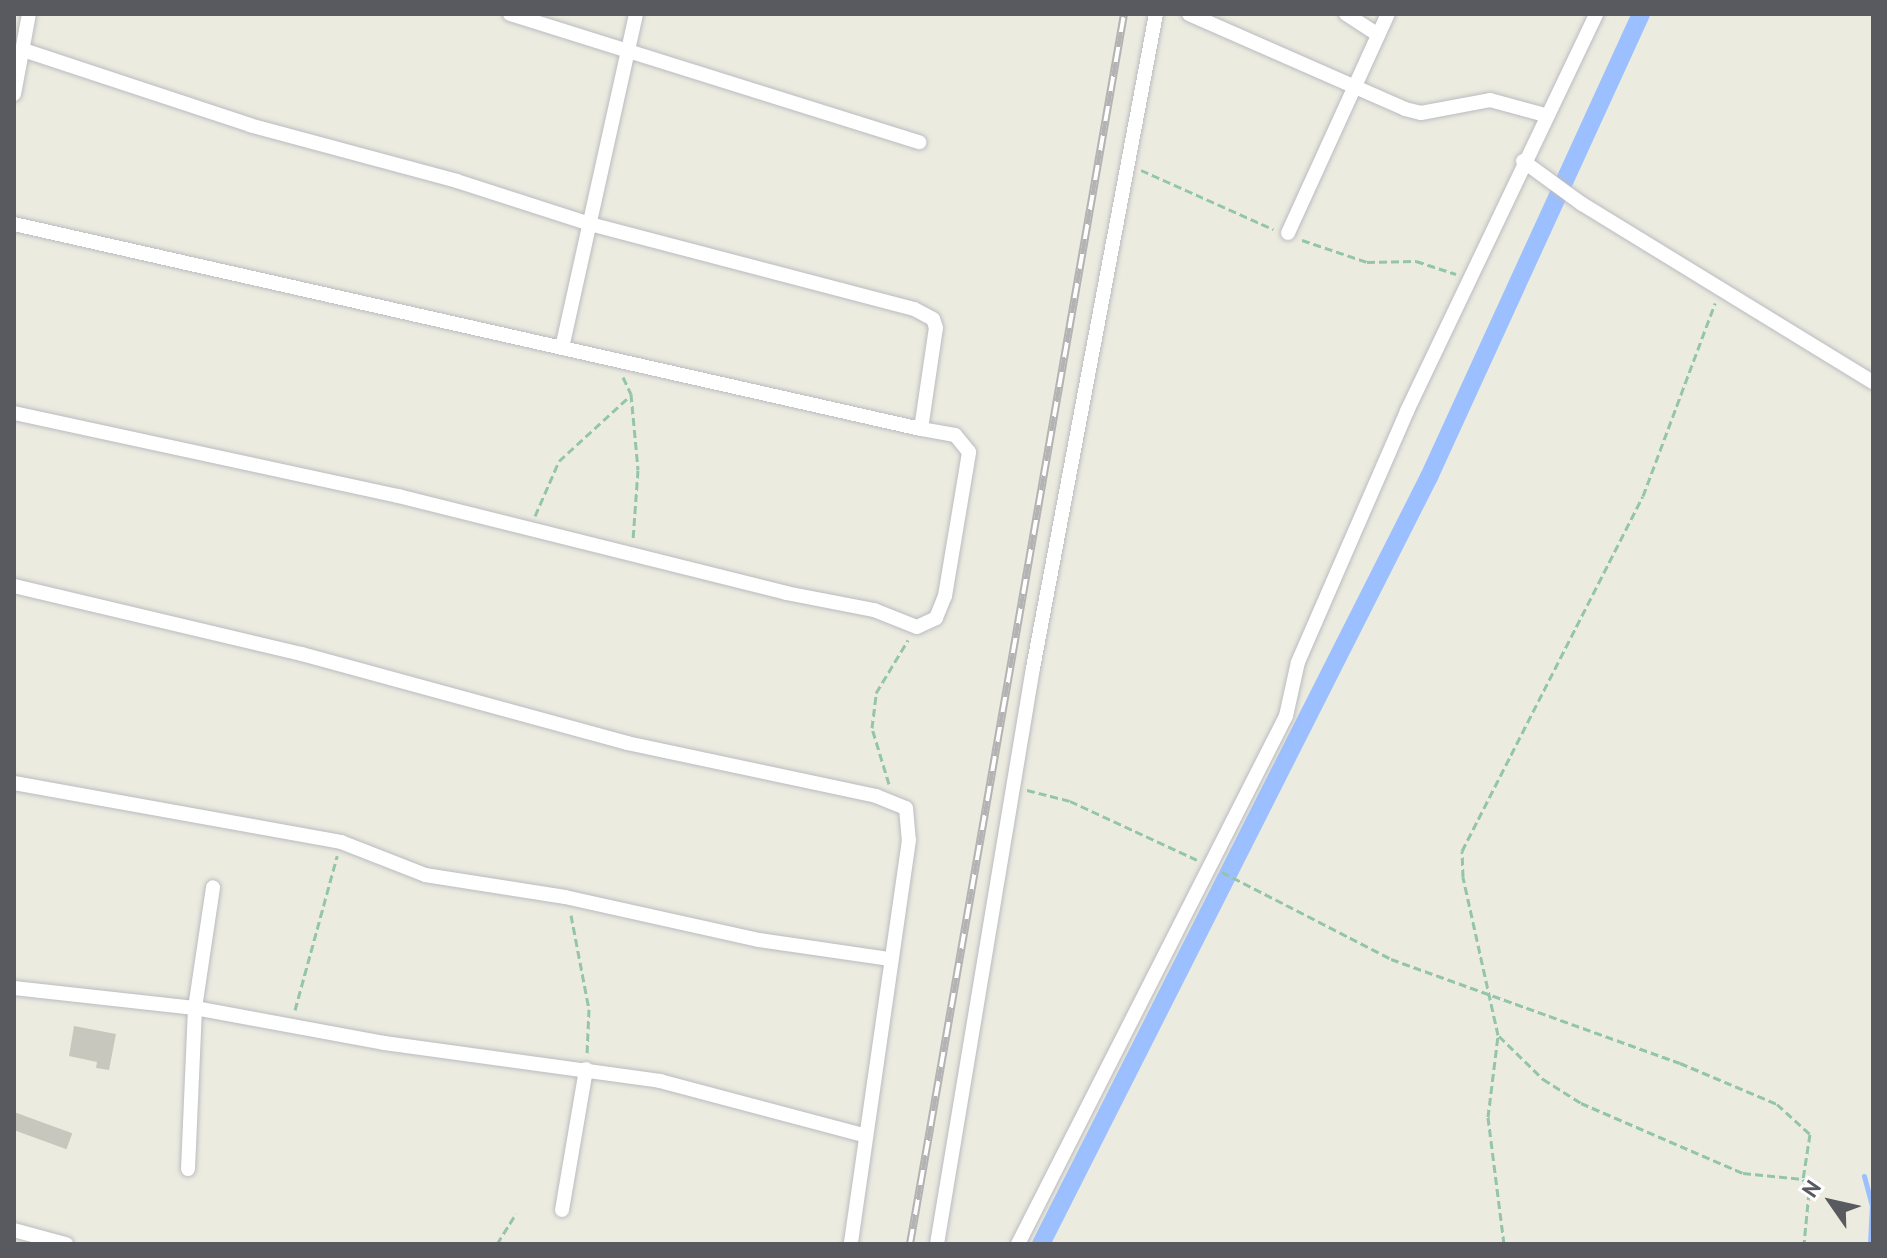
<!DOCTYPE html>
<html>
<head>
<meta charset="utf-8">
<style>
	body { margin:0 }
	#map { position:relative; width:1887px; height:1258px; overflow:hidden; background:#ebebdf; font-family:"PT Sans",sans-serif }
	div>[style] { position:absolute }
	[style*='--x'] { left:calc(var(--x)*1px); top:calc(var(--y)*1px); width:calc(var(--w)*1px); rotate:calc(var(--a)*1deg) }
	.stream>* { height:5px; margin:-2.5px; padding:0 2.5px; transform-origin:2.5px; border-radius:2.5px; background:#9bbfff }
	.canal>* { height:18px; margin:-9px; padding:0 9px; transform-origin:9px; border-radius:9px; background:#9bbfff }
	.building>* { inset:0; background:#c8c7be; transform-origin:0 0 }
	.path>* { height:3px; margin-top:-1.5px; transform-origin:0; background:repeating-linear-gradient(90deg,#94c5ac 0 8px,transparent 0 12px) }
	.roads { filter:drop-shadow(0 0 2px #babbc1) drop-shadow(0 0 2px #babbc1) }
	.street>* { height:14px; margin:-7px; padding:0 7px; transform-origin:7px; border-radius:7px; background:#fff }
	.rail>* { height:8px; margin-top:-4px; transform-origin:0; background:repeating-linear-gradient(90deg,#fff 0 15px,#b3b3b4 0 30px); box-sizing:border-box; border-block:2px solid #b3b3b4 }
	span { translate:-50% -50%; white-space:nowrap; text-align:center; line-height:1.15; -webkit-text-stroke:8px #fff; paint-order:stroke }
	.frame { position:absolute; inset:0; border:16px solid #585a60; pointer-events:none }
	.north { position:absolute; left:1791px; top:1162px; width:80px; height:80px; -webkit-text-stroke:6px #fff; paint-order:stroke; rotate:304deg; font-size:22px; font-weight:700; line-height:32px; text-align:center; color:#585a60 }
	.north::after { content:''; display:block; margin:auto; width:28px; height:36px; background:#585a60; clip-path:polygon(50% 0,100% 100%,50% 72%,0 100%) }
</style>
</head>
<body>
<div id="map">
	<div class="stream">
		<i style="--x:1864;--y:1176;--w:30;--a:75"></i>
		<i style="--x:1872;--y:1205;--w:39;--a:93"></i>
	</div>
	<div class="canal">
		<i style="--x:1041;--y:1244;--w:860;--a:-63.17"></i>
		<i style="--x:1429;--y:477;--w:509;--a:-65.4"></i>
	</div>
	<div class="building">
		<i style="clip-path:polygon(74px 1026px,116px 1034px,109px 1070px,96px 1068px,97px 1062px,69px 1056px)"></i>
		<i style="left:14px;top:1112px;width:62px;height:17px;rotate:20deg"></i>
	</div>
	<div class="path">
		<i style="--x:1141;--y:170;--w:145;--a:24.1"></i>
		<i style="--x:1302;--y:240;--w:69;--a:18.7"></i>
		<i style="--x:1367;--y:262;--w:49;--a:-1.2"></i>
		<i style="--x:1416;--y:261;--w:42;--a:18"></i>
		<i style="--x:623;--y:377;--w:19;--a:65"></i>
		<i style="--x:631;--y:394;--w:76;--a:84.7"></i>
		<i style="--x:638;--y:470;--w:69;--a:94.1"></i>
		<i style="--x:535;--y:516;--w:60;--a:-66.4"></i>
		<i style="--x:559;--y:461;--w:96;--a:-42.5"></i>
		<i style="--x:889;--y:784;--w:59;--a:-106.9"></i>
		<i style="--x:872;--y:728;--w:35;--a:-83"></i>
		<i style="--x:876;--y:693;--w:62;--a:-58.9"></i>
		<i style="--x:1027;--y:790;--w:44;--a:14.3"></i>
		<i style="--x:1070;--y:801;--w:140;--a:24.9"></i>
		<i style="--x:1222;--y:872;--w:190;--a:27.2"></i>
		<i style="--x:1391;--y:959;--w:307;--a:19.8"></i>
		<i style="--x:1680;--y:1063;--w:105;--a:22.9"></i>
		<i style="--x:1777;--y:1104;--w:45;--a:42.3"></i>
		<i style="--x:1810;--y:1134;--w:46;--a:98.8"></i>
		<i style="--x:1803;--y:1179;--w:14;--a:65"></i>
		<i style="--x:1809;--y:1192;--w:52;--a:95.5"></i>
		<i style="--x:571;--y:915;--w:96;--a:79.2"></i>
		<i style="--x:589;--y:1009;--w:45;--a:92.5"></i>
		<i style="--x:295;--y:1010;--w:160;--a:-74.7"></i>
		<i style="--x:1499;--y:1036;--w:62;--a:44.3"></i>
		<i style="--x:1543;--y:1079;--w:45;--a:32.3"></i>
		<i style="--x:1581;--y:1103;--w:176;--a:23.4"></i>
		<i style="--x:1743;--y:1173;--w:60;--a:5.7"></i>
		<i style="--x:497;--y:1244;--w:36;--a:-58"></i>
		<i style="--x:1504;--y:1244;--w:128;--a:-97.2"></i>
		<i style="--x:1488;--y:1117;--w:83;--a:-83"></i>
		<i style="--x:1498;--y:1035;--w:162;--a:-102.5"></i>
		<i style="--x:1463;--y:877;--w:26;--a:-92"></i>
		<i style="--x:1462;--y:851;--w:398;--a:-63"></i>
		<i style="--x:1643;--y:496;--w:206;--a:-69.5"></i>
	</div>
	<div class="roads">
		<div class="street">
			<i style="--x:510;--y:14;--w:429;--a:17.4"></i>
			<i style="--x:1189;--y:14;--w:236;--a:23.7"></i>
			<i style="--x:1405;--y:109;--w:16;--a:14"></i>
			<i style="--x:1421;--y:113;--w:70;--a:-10.7"></i>
			<i style="--x:1490;--y:100;--w:57;--a:15.3"></i>
			<i style="--x:1346;--y:14;--w:38;--a:33"></i>
			<i style="--x:14;--y:94;--w:81;--a:-79.4"></i>
			<i style="--x:1523;--y:161;--w:73;--a:36.1"></i>
			<i style="--x:1582;--y:204;--w:341;--a:31.5"></i>
			<i style="--x:14;--y:224;--w:930;--a:12.74"></i>
			<i style="--x:1288;--y:233;--w:241;--a:-65.5"></i>
			<i style="--x:562;--y:348;--w:342;--a:-77.5"></i>
			<i style="--x:14;--y:413;--w:393;--a:12.2"></i>
			<i style="--x:398;--y:496;--w:400;--a:14"></i>
			<i style="--x:786;--y:593;--w:90;--a:10.9"></i>
			<i style="--x:874;--y:610;--w:46;--a:21.6"></i>
			<i style="--x:917;--y:627;--w:21;--a:-25"></i>
			<i style="--x:936;--y:618;--w:24;--a:-68"></i>
			<i style="--x:945;--y:596;--w:146;--a:-80.5"></i>
			<i style="--x:969;--y:452;--w:22;--a:-129"></i>
			<i style="--x:955;--y:435;--w:35;--a:-170"></i>
			<i style="--x:921;--y:429;--w:102;--a:-81.6"></i>
			<i style="--x:936;--y:328;--w:9;--a:-108"></i>
			<i style="--x:933;--y:319;--w:21;--a:-152"></i>
			<i style="--x:914;--y:309;--w:335;--a:-165.3"></i>
			<i style="--x:590;--y:224;--w:140;--a:-162.1"></i>
			<i style="--x:457;--y:181;--w:214;--a:-164.9"></i>
			<i style="--x:250;--y:125;--w:239;--a:-161.7"></i>
			<i style="--x:14;--y:586;--w:296;--a:13.3"></i>
			<i style="--x:302;--y:654;--w:337;--a:15.3"></i>
			<i style="--x:627;--y:743;--w:255;--a:12"></i>
			<i style="--x:876;--y:796;--w:32;--a:22"></i>
			<i style="--x:906;--y:808;--w:32;--a:85"></i>
			<i style="--x:909;--y:840;--w:408;--a:98.2"></i>
			<i style="--x:14;--y:783;--w:332;--a:10.2"></i>
			<i style="--x:341;--y:842;--w:90;--a:21.4"></i>
			<i style="--x:425;--y:875;--w:142;--a:8.9"></i>
			<i style="--x:565;--y:897;--w:199;--a:12.5"></i>
			<i style="--x:759;--y:940;--w:131;--a:8.3"></i>
			<i style="--x:14;--y:988;--w:182;--a:6.3"></i>
			<i style="--x:195;--y:1008;--w:192;--a:10.5"></i>
			<i style="--x:384;--y:1043;--w:279;--a:7.8"></i>
			<i style="--x:660;--y:1081;--w:210;--a:14.9"></i>
			<i style="--x:188;--y:1169;--w:161;--a:-87.5"></i>
			<i style="--x:195;--y:1008;--w:122;--a:-81.5"></i>
			<i style="--x:562;--y:1210;--w:143;--a:-80.3"></i>
			<i style="--x:14;--y:1230;--w:54;--a:15.1"></i>
			<i style="--x:937;--y:1244;--w:584;--a:-80.54"></i>
			<i style="--x:1033;--y:668;--w:665;--a:-79.35"></i>
			<i style="--x:1018;--y:1244;--w:592;--a:-63.09"></i>
			<i style="--x:1286;--y:716;--w:55;--a:-77.5"></i>
			<i style="--x:1298;--y:662;--w:274;--a:-66.5"></i>
			<i style="--x:1407;--y:411;--w:440;--a:-64.5"></i>
		</div>
	</div>
	<div class="rail">
		<i style="--x:910;--y:1244;--w:1248;--a:-80.13"></i>
	</div>
	<div class="frame"></div>
	<div class="north">N</div>
</div>
</body>
</html>
